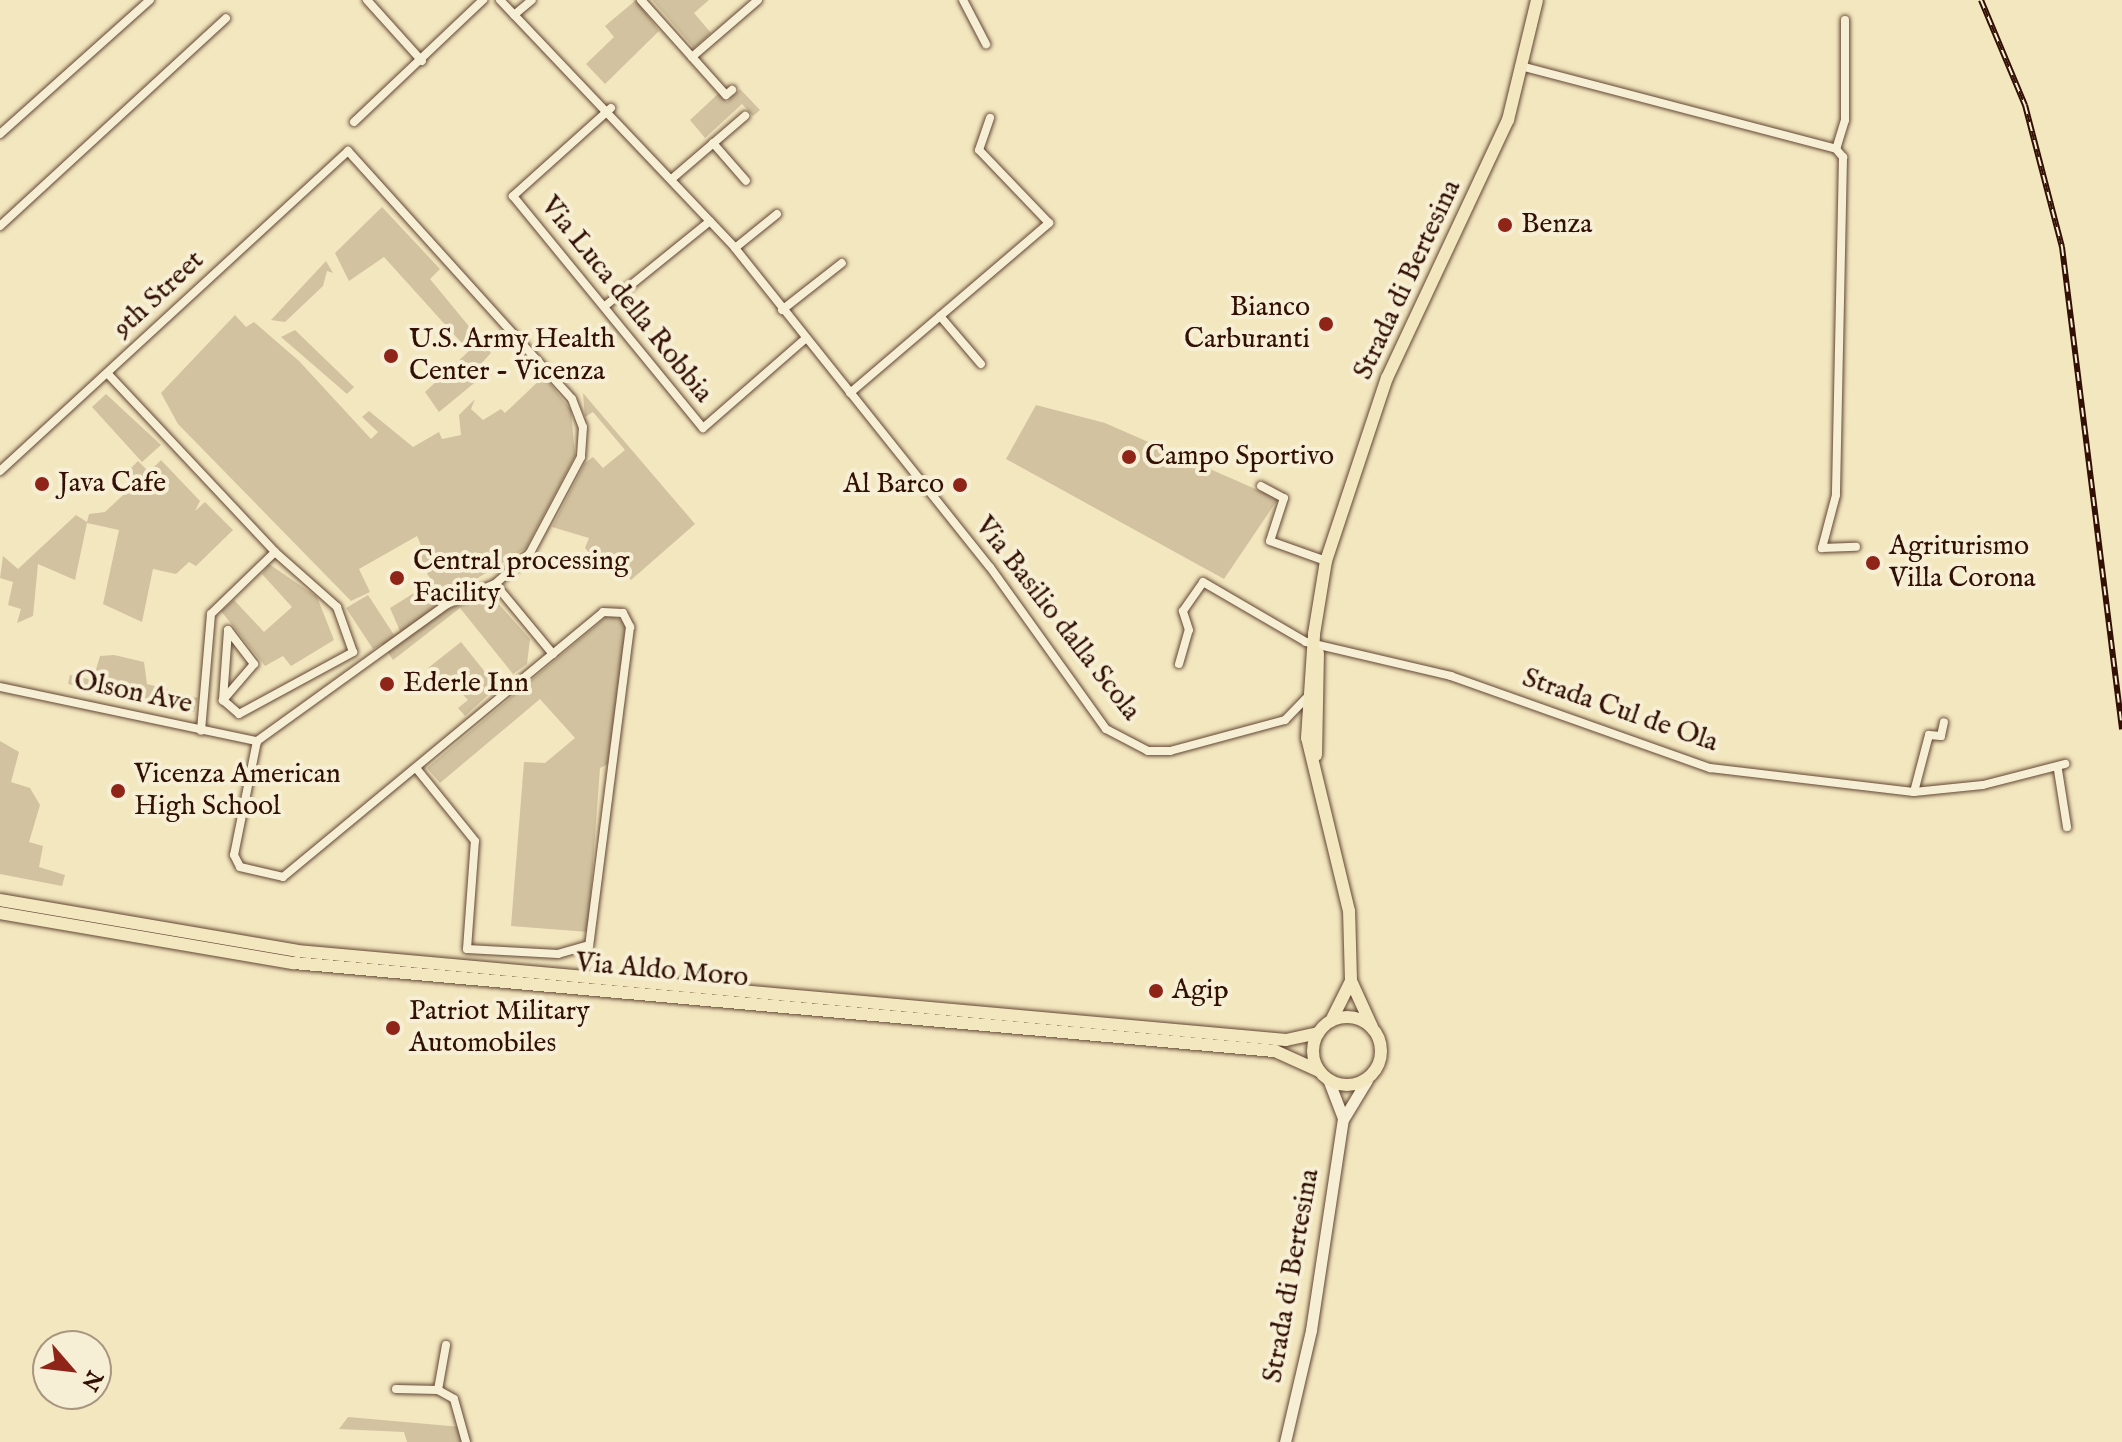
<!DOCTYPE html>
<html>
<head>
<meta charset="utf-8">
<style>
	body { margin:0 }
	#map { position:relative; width:2122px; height:1442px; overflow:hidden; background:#f3e7bf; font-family:"IM FELL English",serif }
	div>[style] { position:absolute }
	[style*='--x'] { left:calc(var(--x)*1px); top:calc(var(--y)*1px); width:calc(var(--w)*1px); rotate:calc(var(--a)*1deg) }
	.green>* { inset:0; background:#d2c29f }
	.roads { filter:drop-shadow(0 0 2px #624633) drop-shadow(0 0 2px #624633) }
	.street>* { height:8px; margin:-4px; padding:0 4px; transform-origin:4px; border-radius:4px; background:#f7efd5 }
	.secondary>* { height:11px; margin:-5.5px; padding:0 5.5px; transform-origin:5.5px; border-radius:5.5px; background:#f7efd5 }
	.primary>* { height:12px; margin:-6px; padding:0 6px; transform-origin:6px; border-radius:6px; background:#f3e7bf }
	.primary>.ring { margin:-6px; padding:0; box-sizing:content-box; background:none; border:12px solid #f3e7bf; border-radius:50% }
	.rail>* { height:6px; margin-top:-3px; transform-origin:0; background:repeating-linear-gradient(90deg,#f7efd5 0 9px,#321004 0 18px); box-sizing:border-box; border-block:2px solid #321004 }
	.dots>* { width:22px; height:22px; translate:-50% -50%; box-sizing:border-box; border:4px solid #f7efd5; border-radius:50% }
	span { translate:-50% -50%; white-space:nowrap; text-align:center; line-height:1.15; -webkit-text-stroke:8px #f7efd5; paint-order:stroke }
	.poi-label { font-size:28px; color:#321004 }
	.left { translate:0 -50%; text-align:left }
	.right { translate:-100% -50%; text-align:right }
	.street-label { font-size:28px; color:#321004 }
	.north { position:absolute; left:32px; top:1330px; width:80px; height:80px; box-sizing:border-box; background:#f7efd5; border:2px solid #a89681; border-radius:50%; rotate:118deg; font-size:22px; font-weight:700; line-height:32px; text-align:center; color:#321004 }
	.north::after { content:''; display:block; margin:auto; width:28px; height:36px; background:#8f2418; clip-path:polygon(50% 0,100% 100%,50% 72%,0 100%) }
</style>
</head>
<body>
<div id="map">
	<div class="green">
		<i style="clip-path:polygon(636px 0,659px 31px,605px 84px,586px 64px,614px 37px,605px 26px)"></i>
		<i style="clip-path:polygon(652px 0,709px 0,694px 13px,711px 33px,694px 48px)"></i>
		<i style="clip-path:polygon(740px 89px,760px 110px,753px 116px,742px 104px,705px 138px,690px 120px,719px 93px,727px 102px)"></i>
		<i style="clip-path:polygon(382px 207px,440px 269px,430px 279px,491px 353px,479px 366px,484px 375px,439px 412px,425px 392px,469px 351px,384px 257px,349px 281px,335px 253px)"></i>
		<i style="clip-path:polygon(326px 261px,333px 273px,327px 271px,323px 286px,285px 322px,271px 320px)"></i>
		<i style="clip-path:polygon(235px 315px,246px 327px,254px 322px,299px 361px,371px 439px,378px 432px,362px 417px,369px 411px,413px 447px,439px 432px,442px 439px,461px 435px,459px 415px,475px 399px,471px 409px,483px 420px,501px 409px,505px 413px,544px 376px,571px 410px,575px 456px,526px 548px,444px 599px,416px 557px,423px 550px,417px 536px,359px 569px,370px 592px,351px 601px,178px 424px,161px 393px)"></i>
		<i style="clip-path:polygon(295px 330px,354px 387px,347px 394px,281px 337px)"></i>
		<i style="clip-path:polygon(583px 393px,695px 524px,631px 580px,613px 556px,597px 562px,585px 548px,589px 538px,552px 527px,585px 463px,593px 457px,603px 468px,625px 450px,593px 412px,585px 417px)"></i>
		<i style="clip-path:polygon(106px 394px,161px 445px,142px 462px,92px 407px)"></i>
		<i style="clip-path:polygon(1036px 405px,1105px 423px,1278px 499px,1224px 579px,1006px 459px)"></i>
		<i style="clip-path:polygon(161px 460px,200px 501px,195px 511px,205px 502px,233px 530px,196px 566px,189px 562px,176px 574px,153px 569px,142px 622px,103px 604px,119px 530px,87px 523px,75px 580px,38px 564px,33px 616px,17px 623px,21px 609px,8px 605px,13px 582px,0 578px,3px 556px,18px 569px,76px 515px,87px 522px,89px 514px,105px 512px,138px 481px,128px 471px,138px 461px,149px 472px)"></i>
		<i style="clip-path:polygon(269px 564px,317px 597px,334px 640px,291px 666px,283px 656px,265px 666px,221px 611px,234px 600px,264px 632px,292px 607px,262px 574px)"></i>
		<i style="clip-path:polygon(427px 585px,446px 610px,473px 598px,495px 600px,530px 639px,527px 664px,513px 674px,460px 608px,393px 660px,382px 644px,373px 649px,346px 608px,368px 595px,394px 635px,400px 631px,390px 608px)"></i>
		<i style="clip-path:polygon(610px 614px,626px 624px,608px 764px,600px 768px,588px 932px,511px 926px,524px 762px,545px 763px,575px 738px,540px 699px,440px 783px,427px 768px)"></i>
		<i style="clip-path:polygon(461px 642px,497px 687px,465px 716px,458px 708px,468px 700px,453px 684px,445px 690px,428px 668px)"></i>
		<i style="clip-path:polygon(114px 655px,144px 662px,147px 684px,198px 698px,194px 712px,68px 684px,70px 675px,93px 680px,100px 656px)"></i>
		<i style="clip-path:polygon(0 741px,19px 752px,11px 782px,30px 788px,40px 805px,29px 842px,43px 846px,39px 867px,65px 875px,62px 886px,0 874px)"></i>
		<i style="clip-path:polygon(348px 1417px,461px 1427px,464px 1442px,407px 1442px,404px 1432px,339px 1429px)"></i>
	</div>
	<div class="roads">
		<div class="street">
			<i style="--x:367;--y:0;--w:82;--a:48"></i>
			<i style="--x:500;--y:0;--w:342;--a:46.5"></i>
			<i style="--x:735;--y:248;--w:408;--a:51.4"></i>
			<i style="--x:990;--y:567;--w:199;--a:54.4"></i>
			<i style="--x:1106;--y:729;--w:47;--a:27.6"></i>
			<i style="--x:1148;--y:751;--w:22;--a:0"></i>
			<i style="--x:1170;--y:751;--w:119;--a:-15.1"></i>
			<i style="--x:1285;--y:720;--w:30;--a:-46"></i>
			<i style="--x:641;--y:0;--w:76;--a:48.2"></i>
			<i style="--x:692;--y:57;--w:87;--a:-40.8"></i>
			<i style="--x:963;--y:0;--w:50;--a:62.4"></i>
			<i style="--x:514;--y:15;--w:23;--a:-40"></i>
			<i style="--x:1845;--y:20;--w:100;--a:90"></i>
			<i style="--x:1845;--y:120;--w:30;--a:107"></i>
			<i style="--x:1836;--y:149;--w:11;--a:49"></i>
			<i style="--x:1843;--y:157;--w:338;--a:91.2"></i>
			<i style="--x:1836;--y:495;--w:55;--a:104.8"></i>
			<i style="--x:1822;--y:548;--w:34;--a:-2"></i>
			<i style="--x:692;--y:57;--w:51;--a:48.2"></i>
			<i style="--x:726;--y:95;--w:8;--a:-40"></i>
			<i style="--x:1524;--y:67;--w:323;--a:14.7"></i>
			<i style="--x:611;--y:108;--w:132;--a:138.1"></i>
			<i style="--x:513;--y:196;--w:300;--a:50.7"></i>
			<i style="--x:703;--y:428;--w:135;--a:-41.1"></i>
			<i style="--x:354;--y:122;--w:178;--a:-43.4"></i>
			<i style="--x:0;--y:134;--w:201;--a:-41.8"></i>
			<i style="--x:713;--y:143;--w:50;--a:49"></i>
			<i style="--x:674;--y:177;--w:94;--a:-40.7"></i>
			<i style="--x:0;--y:226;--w:307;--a:-42.6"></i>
			<i style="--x:735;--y:248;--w:54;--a:-39"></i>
			<i style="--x:605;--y:306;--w:135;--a:-39"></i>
			<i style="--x:782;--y:310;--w:76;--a:-38.1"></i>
			<i style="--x:940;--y:316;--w:63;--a:49.5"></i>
			<i style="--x:108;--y:374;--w:244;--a:46.8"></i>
			<i style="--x:275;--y:552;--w:89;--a:135.9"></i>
			<i style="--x:211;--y:614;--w:117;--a:94.9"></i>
			<i style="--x:850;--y:393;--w:262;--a:-40.5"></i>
			<i style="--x:1049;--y:223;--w:101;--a:-133.8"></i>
			<i style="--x:979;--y:150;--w:34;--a:-71"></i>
			<i style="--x:0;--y:471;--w:473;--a:-42.6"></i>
			<i style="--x:348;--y:151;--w:334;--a:47.9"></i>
			<i style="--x:572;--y:399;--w:30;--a:69"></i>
			<i style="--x:583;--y:427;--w:30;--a:94"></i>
			<i style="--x:581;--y:457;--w:109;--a:118"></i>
			<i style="--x:530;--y:553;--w:47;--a:138.5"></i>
			<i style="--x:495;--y:584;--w:52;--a:157.4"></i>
			<i style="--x:447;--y:604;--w:234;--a:144.2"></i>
			<i style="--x:257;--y:741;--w:116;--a:101.4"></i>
			<i style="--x:234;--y:855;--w:13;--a:63"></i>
			<i style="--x:240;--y:867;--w:44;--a:13.1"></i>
			<i style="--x:283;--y:877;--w:415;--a:-39.6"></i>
			<i style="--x:603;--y:612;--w:20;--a:3"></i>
			<i style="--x:623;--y:613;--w:16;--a:63"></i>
			<i style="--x:630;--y:627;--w:321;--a:97.3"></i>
			<i style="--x:589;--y:945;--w:32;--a:164"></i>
			<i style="--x:558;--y:954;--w:91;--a:-176.9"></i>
			<i style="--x:467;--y:949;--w:108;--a:-85.8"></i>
			<i style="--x:475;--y:841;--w:92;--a:-128.9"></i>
			<i style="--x:1261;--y:486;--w:26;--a:28"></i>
			<i style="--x:1284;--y:498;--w:45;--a:108"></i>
			<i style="--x:1270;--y:541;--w:59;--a:19.7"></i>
			<i style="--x:495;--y:584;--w:91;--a:50.4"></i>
			<i style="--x:1179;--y:664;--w:35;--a:-74"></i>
			<i style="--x:1189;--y:630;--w:20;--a:-108"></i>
			<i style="--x:1183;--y:611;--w:35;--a:-55"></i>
			<i style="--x:1203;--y:582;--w:119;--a:30.2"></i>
			<i style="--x:1306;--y:642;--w:149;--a:13.2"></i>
			<i style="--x:1451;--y:676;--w:275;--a:19.6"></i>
			<i style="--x:1710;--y:768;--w:205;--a:6.7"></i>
			<i style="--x:1914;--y:792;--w:69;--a:-5.8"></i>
			<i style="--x:1983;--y:785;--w:85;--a:-14.4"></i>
			<i style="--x:0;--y:687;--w:263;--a:11.9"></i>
			<i style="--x:223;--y:700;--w:70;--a:-85.9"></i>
			<i style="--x:228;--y:630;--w:43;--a:52.6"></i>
			<i style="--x:254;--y:664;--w:48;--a:130.7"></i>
			<i style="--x:223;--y:700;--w:21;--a:41"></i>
			<i style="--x:239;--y:714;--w:130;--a:-28.5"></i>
			<i style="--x:353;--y:652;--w:48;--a:-109.6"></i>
			<i style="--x:337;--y:607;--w:83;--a:-138.4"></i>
			<i style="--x:2058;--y:770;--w:58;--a:81"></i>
			<i style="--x:1914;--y:792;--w:59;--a:-75.3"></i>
			<i style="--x:1929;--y:735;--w:12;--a:5"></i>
			<i style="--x:1941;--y:736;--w:14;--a:-78"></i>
			<i style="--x:446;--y:1345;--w:46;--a:100.1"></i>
			<i style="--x:438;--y:1390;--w:18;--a:29"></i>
			<i style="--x:454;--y:1399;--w:45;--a:74.4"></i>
			<i style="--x:396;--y:1389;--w:42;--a:1.4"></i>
		</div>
		<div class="secondary">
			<i style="--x:1344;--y:1118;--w:44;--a:-58.8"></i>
			<i style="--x:1285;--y:1442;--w:115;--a:-76.9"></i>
			<i style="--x:1311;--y:1330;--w:214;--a:-81.4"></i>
			<i style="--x:1343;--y:1118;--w:42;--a:-111"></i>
		</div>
		<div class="primary">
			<i style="--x:1316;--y:755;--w:102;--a:-88.9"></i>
			<i style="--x:0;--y:900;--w:301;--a:9.7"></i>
			<i style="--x:297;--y:951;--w:993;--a:5.14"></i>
			<i style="--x:1286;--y:1040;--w:33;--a:-12"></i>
			<i style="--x:0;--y:913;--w:298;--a:9.7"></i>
			<i style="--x:294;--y:963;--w:985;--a:5.13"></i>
			<i style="--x:1275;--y:1051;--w:48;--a:24.4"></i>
			<i class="ring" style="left:1313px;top:1017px;width:56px;height:56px"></i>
			<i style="--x:1331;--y:1021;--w:45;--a:-63.4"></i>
			<i style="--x:1372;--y:1027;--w:51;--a:-114.5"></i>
			<i style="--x:1351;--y:981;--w:70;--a:-91.6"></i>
			<i style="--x:1349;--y:911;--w:178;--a:-103.6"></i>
			<i style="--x:1307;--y:738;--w:104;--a:-86.1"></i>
			<i style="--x:1314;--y:634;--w:74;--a:-80.7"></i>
			<i style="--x:1326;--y:561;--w:193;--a:-71.6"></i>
			<i style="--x:1387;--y:378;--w:285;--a:-64.9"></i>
			<i style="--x:1508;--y:120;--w:123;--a:-76.4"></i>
		</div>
	</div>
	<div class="rail">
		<i style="--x:1981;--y:0;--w:114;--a:67.3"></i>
		<i style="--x:2025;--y:105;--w:147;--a:75.4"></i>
		<i style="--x:2062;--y:247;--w:486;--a:82.9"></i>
	</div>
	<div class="dots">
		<i style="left:1505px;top:225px;background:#8f2418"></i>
		<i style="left:1326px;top:324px;background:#8f2418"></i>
		<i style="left:391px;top:356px;background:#8f2418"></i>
		<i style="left:1129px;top:457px;background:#8f2418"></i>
		<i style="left:42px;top:484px;background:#8f2418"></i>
		<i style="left:960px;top:485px;background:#8f2418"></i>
		<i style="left:1873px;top:563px;background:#8f2418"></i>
		<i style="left:397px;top:578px;background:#8f2418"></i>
		<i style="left:387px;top:684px;background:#8f2418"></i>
		<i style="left:118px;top:791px;background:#8f2418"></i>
		<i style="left:1156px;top:991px;background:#8f2418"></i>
		<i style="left:393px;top:1028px;background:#8f2418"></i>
	</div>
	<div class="poi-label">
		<span class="left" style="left:1521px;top:225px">Benza</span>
		<span class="right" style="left:1310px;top:324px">Bianco<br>Carburanti</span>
		<span class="left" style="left:409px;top:356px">U.S. Army Health<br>Center - Vicenza</span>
		<span class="left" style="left:1145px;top:457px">Campo Sportivo</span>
		<span class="left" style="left:58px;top:484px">Java Cafe</span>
		<span class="right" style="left:944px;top:485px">Al Barco</span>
		<span class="left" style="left:1889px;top:563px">Agriturismo<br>Villa Corona</span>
		<span class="left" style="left:413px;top:578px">Central processing<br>Facility</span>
		<span class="left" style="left:403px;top:684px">Ederle Inn</span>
		<span class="left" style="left:134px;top:791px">Vicenza American<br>High School</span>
		<span class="left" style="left:1172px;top:991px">Agip</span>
		<span class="left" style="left:409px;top:1028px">Patriot Military<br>Automobiles</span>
	</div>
	<div class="street-label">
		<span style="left:1408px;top:280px;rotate:-65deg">Strada di Bertesina</span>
		<span style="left:159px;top:295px;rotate:-43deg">9th Street</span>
		<span style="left:626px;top:300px;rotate:51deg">Via Luca della Robbia</span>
		<span style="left:1057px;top:619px;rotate:52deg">Via Basilio dalla Scola</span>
		<span style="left:133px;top:693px;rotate:12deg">Olson Ave</span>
		<span style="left:1620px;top:711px;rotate:19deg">Strada Cul de Ola</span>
		<span style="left:662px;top:971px;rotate:5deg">Via Aldo Moro</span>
		<span style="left:1292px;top:1276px;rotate:-80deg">Strada di Bertesina</span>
	</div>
	<div class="north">N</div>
</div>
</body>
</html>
